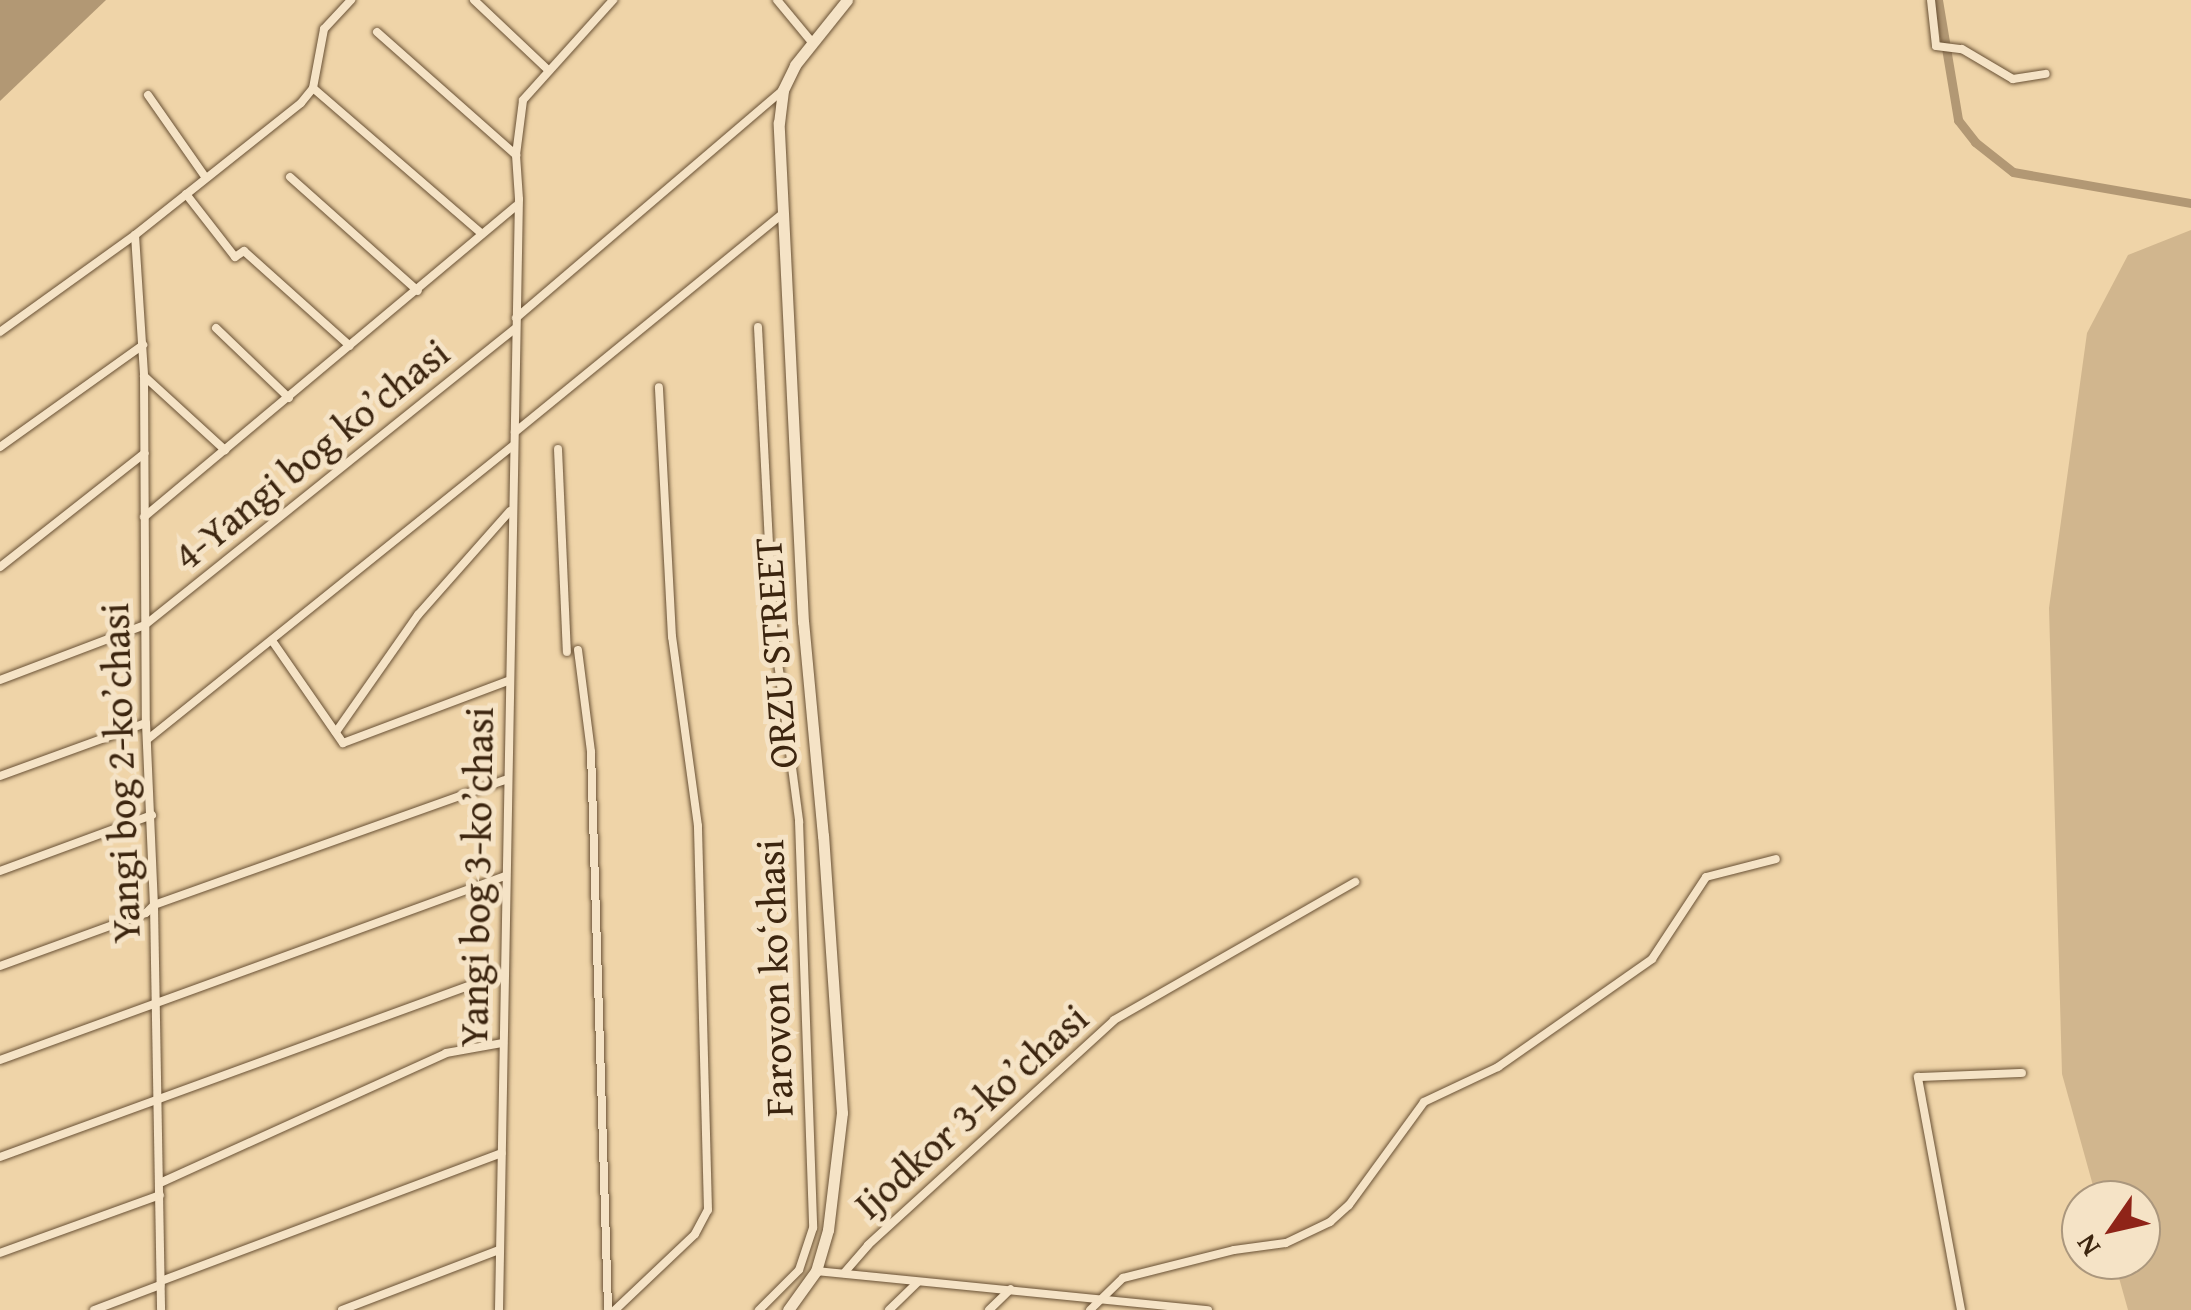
<!DOCTYPE html>
<html>
<head>
<meta charset="utf-8">
<style>
	body { margin:0 }
	#map { position:relative; width:2191px; height:1310px; overflow:hidden; background:#efd4a8; font-family:"Gentium Book Plus",serif }
	div>[style] { position:absolute }
	[style*='--x'] { left:calc(var(--x)*1px); top:calc(var(--y)*1px); width:calc(var(--w)*1px); rotate:calc(var(--a)*1deg) }
	.green>* { inset:0; background:#d1b68e }
	.water>* { inset:0; background:#b29874 }
	.canal>* { height:9px; margin:-4.5px; padding:0 4.5px; transform-origin:4.5px; border-radius:4.5px; background:#b29874 }
	.roads { filter:drop-shadow(0 0 2px #695135) drop-shadow(0 0 2px #695135) }
	.street>* { height:8px; margin:-4px; padding:0 4px; transform-origin:4px; border-radius:4px; background:#f5e3c6 }
	.secondary>* { height:11px; margin:-5.5px; padding:0 5.5px; transform-origin:5.5px; border-radius:5.5px; background:#f5e3c6 }
	span { translate:-50% -50%; white-space:nowrap; text-align:center; line-height:1.15; -webkit-text-stroke:10px #f5e3c6; paint-order:stroke }
	.street-label { font-size:40px; color:#3c250f }
	.north { position:absolute; left:2061px; top:1180px; width:100px; height:100px; box-sizing:border-box; background:#f5e3c6; border:2px solid #ab977d; border-radius:50%; rotate:236deg; font-size:28px; font-weight:700; line-height:40px; text-align:center; color:#3c250f }
	.north::after { content:''; display:block; margin:auto; width:35px; height:45px; background:#8f2418; clip-path:polygon(50% 0,100% 100%,50% 72%,0 100%) }
</style>
</head>
<body>
<div id="map">
	<div class="green">
		<i style="clip-path:polygon(2191px 230px,2191px 1310px,2128px 1310px,2114px 1260px,2141px 1260px,2141px 1200px,2097px 1200px,2062px 1074px,2049px 608px,2087px 333px,2128px 255px)"></i>
	</div>
	<div class="water">
		<i style="clip-path:polygon(0 0,106px 0,0 101px)"></i>
	</div>
	<div class="canal">
		<i style="--x:1938;--y:0;--w:122;--a:80.5"></i>
		<i style="--x:1958;--y:120;--w:28;--a:52"></i>
		<i style="--x:1975;--y:142;--w:48;--a:38.3"></i>
		<i style="--x:2013;--y:172;--w:181;--a:9.9"></i>
	</div>
	<div class="roads">
		<div class="street">
			<i style="--x:474;--y:0;--w:100;--a:43.4"></i>
			<i style="--x:777;--y:0;--w:53;--a:50.3"></i>
			<i style="--x:1931;--y:0;--w:46;--a:83.8"></i>
			<i style="--x:1936;--y:46;--w:26;--a:7"></i>
			<i style="--x:1962;--y:49;--w:59;--a:30.5"></i>
			<i style="--x:2013;--y:79;--w:33;--a:-9"></i>
			<i style="--x:377;--y:32;--w:186;--a:41.5"></i>
			<i style="--x:313;--y:88;--w:223;--a:40.8"></i>
			<i style="--x:148;--y:95;--w:101;--a:55.1"></i>
			<i style="--x:290;--y:177;--w:171;--a:41.7"></i>
			<i style="--x:186;--y:194;--w:80;--a:52.1"></i>
			<i style="--x:235;--y:257;--w:11;--a:-34"></i>
			<i style="--x:244;--y:251;--w:142;--a:41.9"></i>
			<i style="--x:135;--y:235;--w:141;--a:86.3"></i>
			<i style="--x:144;--y:376;--w:347;--a:89.7"></i>
			<i style="--x:146;--y:723;--w:182;--a:87.5"></i>
			<i style="--x:154;--y:905;--w:405;--a:89"></i>
			<i style="--x:516;--y:318;--w:351;--a:-40.5"></i>
			<i style="--x:758;--y:327;--w:298;--a:87.1"></i>
			<i style="--x:773;--y:625;--w:198;--a:82.4"></i>
			<i style="--x:799;--y:821;--w:407;--a:88"></i>
			<i style="--x:813;--y:1228;--w:44;--a:108.4"></i>
			<i style="--x:799;--y:1270;--w:57;--a:135"></i>
			<i style="--x:216;--y:328;--w:101;--a:43.8"></i>
			<i style="--x:0;--y:332;--w:166;--a:-35.7"></i>
			<i style="--x:135;--y:235;--w:212;--a:-38.5"></i>
			<i style="--x:301;--y:103;--w:19;--a:-51"></i>
			<i style="--x:313;--y:88;--w:60;--a:-79.4"></i>
			<i style="--x:324;--y:29;--w:40;--a:-47"></i>
			<i style="--x:144;--y:376;--w:110;--a:42.4"></i>
			<i style="--x:515;--y:432;--w:343;--a:-39.2"></i>
			<i style="--x:0;--y:447;--w:176;--a:-35.5"></i>
			<i style="--x:558;--y:449;--w:203;--a:87.5"></i>
			<i style="--x:144;--y:517;--w:485;--a:-39.9"></i>
			<i style="--x:0;--y:567;--w:184;--a:-38.2"></i>
			<i style="--x:273;--y:642;--w:123;--a:55.3"></i>
			<i style="--x:343;--y:743;--w:176;--a:-20.6"></i>
			<i style="--x:578;--y:650;--w:103;--a:82.7"></i>
			<i style="--x:591;--y:752;--w:558;--a:88.25"></i>
			<i style="--x:0;--y:680;--w:155;--a:-20.8"></i>
			<i style="--x:145;--y:625;--w:474;--a:-38.7"></i>
			<i style="--x:336;--y:732;--w:143;--a:-55"></i>
			<i style="--x:418;--y:615;--w:139;--a:-48.5"></i>
			<i style="--x:148;--y:739;--w:468;--a:-38.8"></i>
			<i style="--x:0;--y:776;--w:155;--a:-20"></i>
			<i style="--x:0;--y:871;--w:162;--a:-20.2"></i>
			<i style="--x:0;--y:966;--w:155;--a:-20"></i>
			<i style="--x:146;--y:913;--w:11;--a:-45"></i>
			<i style="--x:154;--y:905;--w:375;--a:-19.6"></i>
			<i style="--x:0;--y:1060;--w:537;--a:-20.02"></i>
			<i style="--x:0;--y:1157;--w:537;--a:-20.06"></i>
			<i style="--x:160;--y:1183;--w:314;--a:-24.4"></i>
			<i style="--x:446;--y:1053;--w:58;--a:-10"></i>
			<i style="--x:0;--y:1253;--w:170;--a:-19.9"></i>
			<i style="--x:816;--y:1271;--w:394;--a:5.7"></i>
			<i style="--x:844;--y:1273;--w:37;--a:-49"></i>
			<i style="--x:868;--y:1245;--w:333;--a:-42.4"></i>
			<i style="--x:1114;--y:1020;--w:278;--a:-29.8"></i>
			<i style="--x:161;--y:1281;--w:364;--a:-20.6"></i>
			<i style="--x:94;--y:1310;--w:71;--a:-20.7"></i>
			<i style="--x:342;--y:1310;--w:168;--a:-20.9"></i>
			<i style="--x:499;--y:1310;--w:1111;--a:-88.97"></i>
			<i style="--x:519;--y:199;--w:44;--a:-93.9"></i>
			<i style="--x:516;--y:155;--w:55;--a:-82.7"></i>
			<i style="--x:523;--y:100;--w:135;--a:-48"></i>
			<i style="--x:615;--y:1310;--w:110;--a:-43.5"></i>
			<i style="--x:695;--y:1234;--w:27;--a:-62"></i>
			<i style="--x:708;--y:1210;--w:384;--a:-91.5"></i>
			<i style="--x:698;--y:826;--w:191;--a:-97.8"></i>
			<i style="--x:672;--y:637;--w:250;--a:-93"></i>
			<i style="--x:889;--y:1310;--w:40;--a:-44"></i>
			<i style="--x:989;--y:1310;--w:30;--a:-44"></i>
			<i style="--x:1090;--y:1310;--w:46;--a:-44.1"></i>
			<i style="--x:1123;--y:1278;--w:114;--a:-14.2"></i>
			<i style="--x:1234;--y:1250;--w:52;--a:-7.7"></i>
			<i style="--x:1286;--y:1243;--w:49;--a:-25.5"></i>
			<i style="--x:1330;--y:1222;--w:25;--a:-42"></i>
			<i style="--x:1349;--y:1205;--w:127;--a:-53.9"></i>
			<i style="--x:1424;--y:1102;--w:82;--a:-25.3"></i>
			<i style="--x:1498;--y:1067;--w:188;--a:-35"></i>
			<i style="--x:1652;--y:959;--w:98;--a:-56.6"></i>
			<i style="--x:1706;--y:877;--w:72;--a:-14.4"></i>
			<i style="--x:1961;--y:1310;--w:237;--a:-100.5"></i>
			<i style="--x:1918;--y:1077;--w:104;--a:-2.2"></i>
		</div>
		<div class="secondary">
			<i style="--x:788;--y:1310;--w:48;--a:-54.3"></i>
			<i style="--x:816;--y:1271;--w:43;--a:-73.7"></i>
			<i style="--x:828;--y:1230;--w:118;--a:-83.2"></i>
			<i style="--x:842;--y:1113;--w:278;--a:-93.9"></i>
			<i style="--x:823;--y:836;--w:215;--a:-95.3"></i>
			<i style="--x:803;--y:622;--w:500;--a:-92.8"></i>
			<i style="--x:779;--y:123;--w:33;--a:-83"></i>
			<i style="--x:783;--y:90;--w:28;--a:-64"></i>
			<i style="--x:795;--y:65;--w:83;--a:-51.3"></i>
		</div>
	</div>
	<div class="street-label">
		<span style="left:311px;top:454px;rotate:-39deg">4-Yangi bog koʼchasi</span>
		<span style="left:775px;top:653px;rotate:-94deg">ORZU STREET</span>
		<span style="left:120px;top:773px;rotate:-92deg">Yangi bog 2-koʼchasi</span>
		<span style="left:476px;top:877px;rotate:-89deg">Yangi bog 3-koʼchasi</span>
		<span style="left:774px;top:978px;rotate:-92deg">Farovon koʻchasi</span>
		<span style="left:971px;top:1111px;rotate:-42deg">Ijodkor 3-koʼchasi</span>
	</div>
	<div class="north">N</div>
</div>
</body>
</html>
